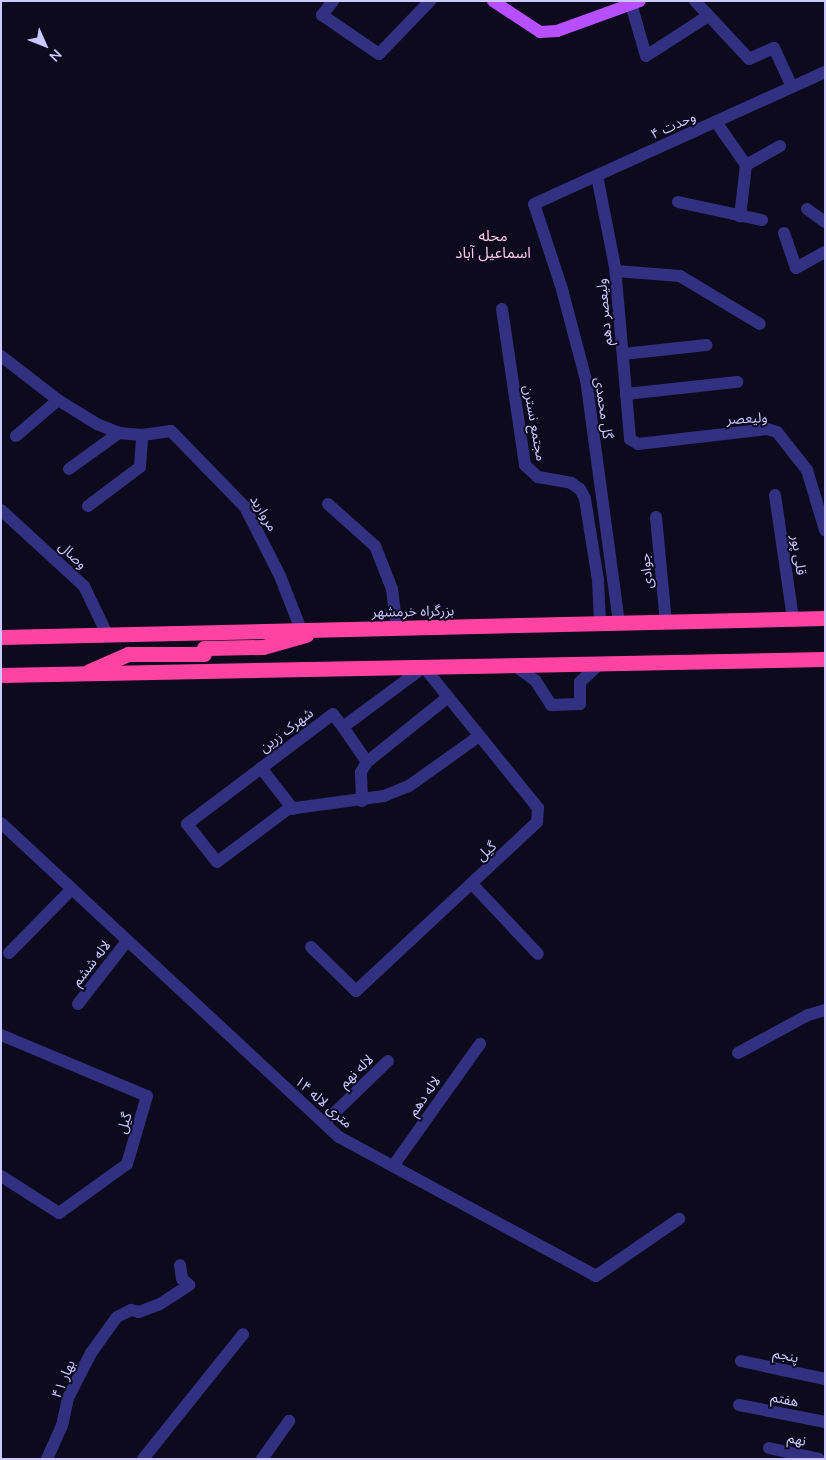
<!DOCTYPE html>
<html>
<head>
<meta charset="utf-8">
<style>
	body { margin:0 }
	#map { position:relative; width:826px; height:1460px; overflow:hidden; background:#0d0a1e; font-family:Mulish,"Noto Sans Arabic",sans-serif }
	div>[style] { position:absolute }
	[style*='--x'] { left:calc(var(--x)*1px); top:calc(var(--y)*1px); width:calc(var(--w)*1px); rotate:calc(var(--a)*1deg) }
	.minor>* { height:12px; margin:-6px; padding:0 6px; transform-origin:6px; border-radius:6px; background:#323181 }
	.major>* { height:12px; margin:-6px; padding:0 6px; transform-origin:6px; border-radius:6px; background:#b84fff }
	.highway>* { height:15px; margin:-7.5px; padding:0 7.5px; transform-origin:7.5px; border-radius:7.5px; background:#ff43a2 }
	span { translate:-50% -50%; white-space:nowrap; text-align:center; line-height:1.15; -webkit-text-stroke:4px #0d0a1e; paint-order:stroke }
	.street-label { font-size:14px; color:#cdc8ff }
	.neighbourhood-label { font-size:15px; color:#ffcaed }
	.frame { position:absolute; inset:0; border:2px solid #cdc8ff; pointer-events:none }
	.north { position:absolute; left:20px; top:20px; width:50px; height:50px; -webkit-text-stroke:4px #0d0a1e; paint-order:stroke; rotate:134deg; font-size:14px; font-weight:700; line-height:20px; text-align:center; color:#cdc8ff }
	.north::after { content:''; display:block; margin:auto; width:18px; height:22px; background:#cdc8ff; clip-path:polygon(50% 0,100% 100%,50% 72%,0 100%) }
</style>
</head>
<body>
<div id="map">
	<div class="minor">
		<i style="--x:333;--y:1;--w:18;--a:128"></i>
		<i style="--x:322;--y:15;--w:69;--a:34.4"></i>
		<i style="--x:379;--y:54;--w:74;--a:-46.1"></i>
		<i style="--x:695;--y:1;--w:79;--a:47"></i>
		<i style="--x:749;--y:59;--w:27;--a:-24"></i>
		<i style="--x:774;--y:48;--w:43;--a:65.2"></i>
		<i style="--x:631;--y:4;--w:54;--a:73.9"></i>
		<i style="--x:646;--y:56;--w:74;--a:-32.8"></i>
		<i style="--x:716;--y:122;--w:52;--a:55.1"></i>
		<i style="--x:746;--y:165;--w:52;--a:96.6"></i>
		<i style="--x:746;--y:165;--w:39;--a:-29"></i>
		<i style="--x:597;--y:176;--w:93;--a:78.8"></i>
		<i style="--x:615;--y:267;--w:173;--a:85"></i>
		<i style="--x:630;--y:439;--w:9;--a:32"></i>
		<i style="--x:638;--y:444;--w:130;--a:-6.6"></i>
		<i style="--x:767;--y:429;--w:10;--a:17"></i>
		<i style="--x:777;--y:432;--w:48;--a:51.7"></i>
		<i style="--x:807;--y:470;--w:63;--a:73.3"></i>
		<i style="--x:678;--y:202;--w:86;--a:12.1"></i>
		<i style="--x:807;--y:209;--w:22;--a:36"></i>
		<i style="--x:784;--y:233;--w:37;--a:71"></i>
		<i style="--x:796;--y:268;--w:33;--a:-29"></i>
		<i style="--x:616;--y:271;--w:64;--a:4.5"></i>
		<i style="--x:680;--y:276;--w:93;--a:31"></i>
		<i style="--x:502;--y:309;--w:158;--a:81.6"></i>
		<i style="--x:525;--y:465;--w:18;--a:43"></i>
		<i style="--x:538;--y:477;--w:34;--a:10"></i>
		<i style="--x:571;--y:483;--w:11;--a:34"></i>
		<i style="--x:580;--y:489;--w:11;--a:63"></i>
		<i style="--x:585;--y:499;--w:82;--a:80.9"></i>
		<i style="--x:598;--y:580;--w:43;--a:87.3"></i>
		<i style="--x:623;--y:354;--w:84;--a:-6.1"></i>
		<i style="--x:1;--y:356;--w:72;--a:37.7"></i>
		<i style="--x:58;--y:400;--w:46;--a:31.6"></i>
		<i style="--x:97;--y:424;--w:24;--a:22"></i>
		<i style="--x:119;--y:433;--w:23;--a:5"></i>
		<i style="--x:142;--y:435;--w:29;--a:-8"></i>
		<i style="--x:171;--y:431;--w:106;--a:45.8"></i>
		<i style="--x:245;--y:507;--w:77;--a:63.1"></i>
		<i style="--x:280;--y:576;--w:58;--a:68.7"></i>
		<i style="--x:626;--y:394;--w:112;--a:-6.2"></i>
		<i style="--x:16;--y:436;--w:55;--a:-40.6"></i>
		<i style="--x:69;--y:469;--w:62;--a:-35.8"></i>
		<i style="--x:775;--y:495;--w:125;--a:81.7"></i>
		<i style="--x:328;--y:504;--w:63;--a:41.8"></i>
		<i style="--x:375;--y:546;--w:46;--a:68.4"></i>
		<i style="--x:392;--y:589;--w:39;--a:83"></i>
		<i style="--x:88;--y:506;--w:65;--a:-36.9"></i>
		<i style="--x:140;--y:467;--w:32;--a:-86"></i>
		<i style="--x:1;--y:510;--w:113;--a:42.5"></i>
		<i style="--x:84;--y:586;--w:53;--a:64.4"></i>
		<i style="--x:656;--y:517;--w:105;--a:84.6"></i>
		<i style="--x:619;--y:623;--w:245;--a:-97.7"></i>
		<i style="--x:586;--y:380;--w:94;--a:-104.8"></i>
		<i style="--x:562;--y:289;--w:89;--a:-108.2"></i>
		<i style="--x:534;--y:204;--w:320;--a:-24.4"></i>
		<i style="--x:514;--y:665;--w:26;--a:36"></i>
		<i style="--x:535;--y:680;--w:30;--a:57"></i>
		<i style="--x:551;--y:705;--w:29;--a:-2"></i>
		<i style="--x:580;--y:704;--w:22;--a:-90"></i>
		<i style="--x:580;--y:682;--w:26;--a:-43"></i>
		<i style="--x:343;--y:727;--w:42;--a:55.6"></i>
		<i style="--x:261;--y:768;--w:52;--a:52"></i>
		<i style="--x:362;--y:801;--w:29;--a:-92"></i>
		<i style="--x:361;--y:772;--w:12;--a:-59"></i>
		<i style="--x:367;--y:762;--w:104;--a:-38.7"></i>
		<i style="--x:1;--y:823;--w:461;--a:42.9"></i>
		<i style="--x:339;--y:1137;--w:292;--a:28.4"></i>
		<i style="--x:596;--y:1276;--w:101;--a:-34.5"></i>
		<i style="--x:472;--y:884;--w:96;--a:46.7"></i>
		<i style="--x:311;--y:947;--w:63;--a:44.4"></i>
		<i style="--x:356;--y:991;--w:248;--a:-43"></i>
		<i style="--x:537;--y:822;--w:14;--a:-86"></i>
		<i style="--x:538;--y:808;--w:181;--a:-129"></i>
		<i style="--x:424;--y:667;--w:101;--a:143.5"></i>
		<i style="--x:343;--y:727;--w:16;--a:-128"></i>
		<i style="--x:333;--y:714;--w:183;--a:143"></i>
		<i style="--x:187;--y:824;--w:48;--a:51.7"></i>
		<i style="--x:217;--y:862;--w:89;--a:-36.7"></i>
		<i style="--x:288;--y:809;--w:97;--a:-7.7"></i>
		<i style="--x:384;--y:796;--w:27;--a:-22"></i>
		<i style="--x:409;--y:786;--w:86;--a:-35.5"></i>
		<i style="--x:9;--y:953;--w:90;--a:-45.5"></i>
		<i style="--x:78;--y:1004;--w:80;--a:-52.1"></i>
		<i style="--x:1;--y:1035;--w:158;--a:22.7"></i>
		<i style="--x:147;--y:1096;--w:71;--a:106.4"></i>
		<i style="--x:127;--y:1164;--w:84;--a:144.2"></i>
		<i style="--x:59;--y:1213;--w:69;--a:-147.5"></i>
		<i style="--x:738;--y:1053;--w:80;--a:-28.5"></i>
		<i style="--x:808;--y:1015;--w:18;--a:-16"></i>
		<i style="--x:324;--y:1123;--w:89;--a:-44.1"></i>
		<i style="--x:393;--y:1166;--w:150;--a:-54.5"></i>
		<i style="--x:741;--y:1361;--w:86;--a:12.1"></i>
		<i style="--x:739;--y:1405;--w:88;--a:11.2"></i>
		<i style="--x:769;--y:1448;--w:51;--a:12.4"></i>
		<i style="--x:47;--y:1459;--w:36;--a:-66"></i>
		<i style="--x:62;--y:1426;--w:29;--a:-78"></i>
		<i style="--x:68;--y:1398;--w:51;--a:-62.9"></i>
		<i style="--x:91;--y:1353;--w:44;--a:-54.2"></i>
		<i style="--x:117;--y:1317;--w:16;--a:-27"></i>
		<i style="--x:131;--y:1310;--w:8;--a:14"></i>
		<i style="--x:139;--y:1312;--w:22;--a:-21"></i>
		<i style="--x:160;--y:1304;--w:35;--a:-33"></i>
		<i style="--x:189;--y:1285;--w:9;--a:-139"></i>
		<i style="--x:182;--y:1279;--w:14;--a:-98"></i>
		<i style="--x:143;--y:1459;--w:160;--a:-51.3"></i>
		<i style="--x:262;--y:1459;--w:47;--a:-54.6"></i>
	</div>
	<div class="major">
		<i style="--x:493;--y:1;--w:56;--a:33.4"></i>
		<i style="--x:540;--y:32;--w:17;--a:-3"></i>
		<i style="--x:557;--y:31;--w:88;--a:-19.9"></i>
	</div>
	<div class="highway">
		<i style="--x:1;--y:637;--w:824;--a:-1.32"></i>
		<i style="--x:204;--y:648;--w:59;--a:-1"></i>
		<i style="--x:263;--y:647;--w:45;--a:-15.6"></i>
		<i style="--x:89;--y:671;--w:43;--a:-23.6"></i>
		<i style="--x:128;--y:654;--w:76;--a:0"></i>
		<i style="--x:1;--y:675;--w:824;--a:-1.11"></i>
	</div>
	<div class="street-label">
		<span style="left:673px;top:125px;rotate:-24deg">وحدت ۴</span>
		<span style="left:604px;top:312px;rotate:-95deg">ولیعصر دهم</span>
		<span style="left:604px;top:408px;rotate:82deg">گل محمدی</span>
		<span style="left:747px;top:418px;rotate:-3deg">ولیعصر</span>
		<span style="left:535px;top:423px;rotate:80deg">مجتمع نسترن</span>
		<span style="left:264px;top:513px;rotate:59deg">مروارید</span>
		<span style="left:73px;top:555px;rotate:43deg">وصال</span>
		<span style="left:799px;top:555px;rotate:82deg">قلی پور</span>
		<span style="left:646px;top:571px;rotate:-96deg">جوادی</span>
		<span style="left:413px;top:611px;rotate:-1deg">بزرگراه خرمشهر</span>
		<span style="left:286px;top:730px;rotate:-37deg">شهرک زرین</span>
		<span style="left:486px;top:851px;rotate:-43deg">گیل</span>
		<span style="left:91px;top:963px;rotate:-52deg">لاله ششم</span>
		<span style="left:356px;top:1071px;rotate:-44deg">لاله نهم</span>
		<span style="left:424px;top:1096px;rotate:-55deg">لاله دهم</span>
		<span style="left:324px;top:1102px;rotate:41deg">۱۴ متری لاله</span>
		<span style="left:124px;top:1123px;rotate:-73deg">گیل</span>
		<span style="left:786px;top:1355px;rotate:12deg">پنجم</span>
		<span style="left:63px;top:1379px;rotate:-67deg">بهار ۴۱</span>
		<span style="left:785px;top:1399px;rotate:12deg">هفتم</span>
		<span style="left:797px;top:1439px;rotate:13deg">نهم</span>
	</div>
	<div class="neighbourhood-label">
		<span style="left:493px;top:244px">محله<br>اسماعیل آباد</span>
	</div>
	<div class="frame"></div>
	<div class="north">N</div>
</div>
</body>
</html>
